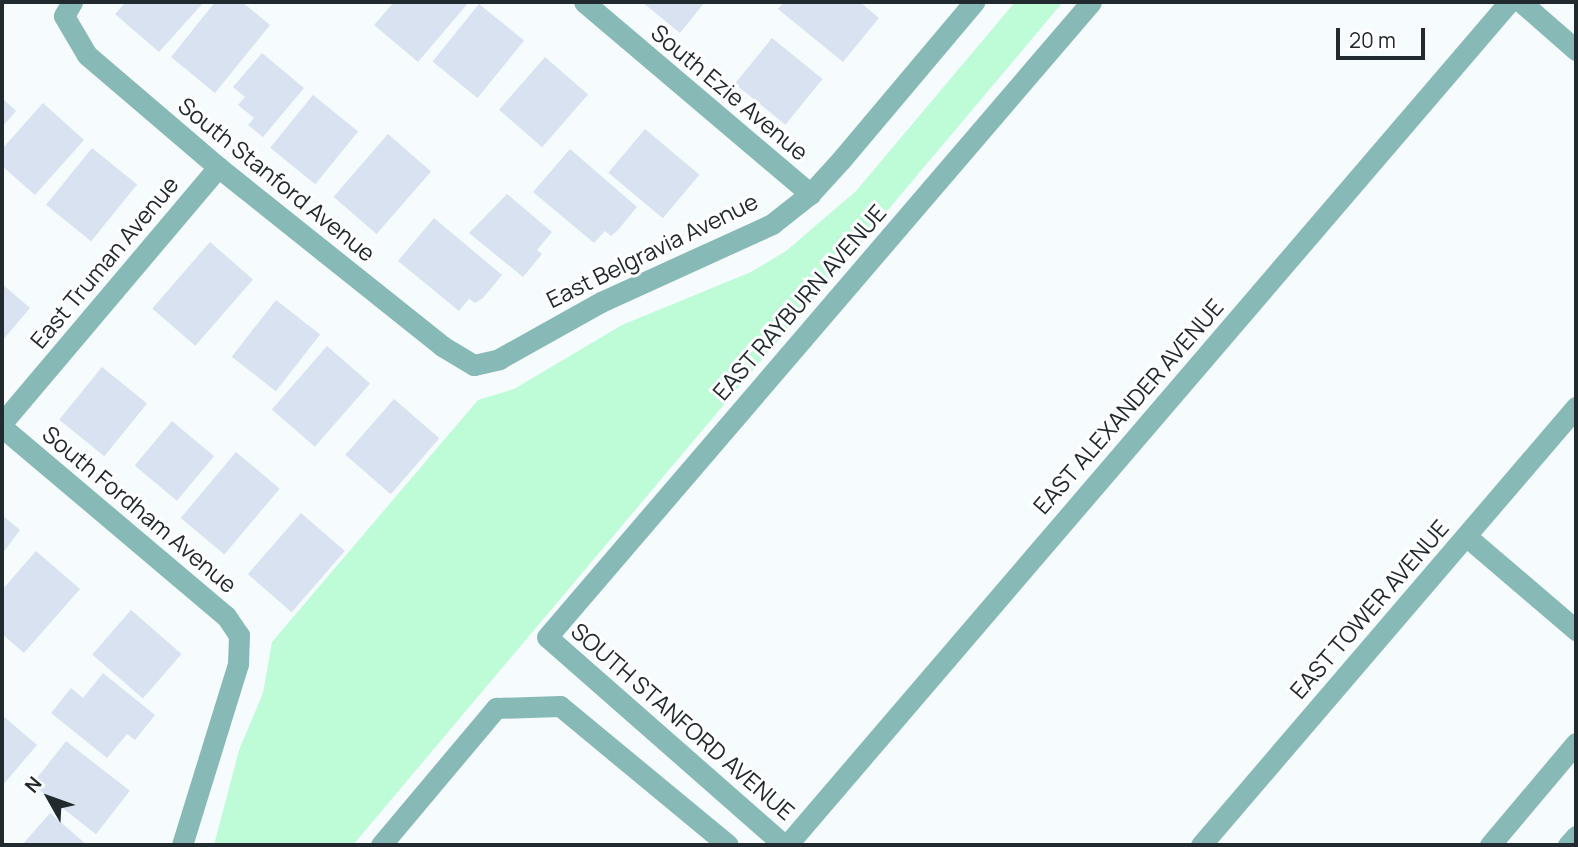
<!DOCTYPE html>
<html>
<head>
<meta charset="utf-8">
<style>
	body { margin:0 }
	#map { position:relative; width:1578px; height:847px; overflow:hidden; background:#f6fbfd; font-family:Manrope,sans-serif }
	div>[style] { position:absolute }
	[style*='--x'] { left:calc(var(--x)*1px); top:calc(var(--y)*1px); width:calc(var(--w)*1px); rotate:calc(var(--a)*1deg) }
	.green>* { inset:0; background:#befcd8 }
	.building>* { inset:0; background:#d8e2f1; transform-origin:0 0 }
	.minor>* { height:21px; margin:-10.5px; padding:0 10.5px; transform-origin:10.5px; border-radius:10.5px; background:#87b9b6 }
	span { translate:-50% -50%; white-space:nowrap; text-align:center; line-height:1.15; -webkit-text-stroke:6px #fff; paint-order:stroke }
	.street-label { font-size:23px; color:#212a2e }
	.frame { position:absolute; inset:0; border:4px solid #212a2e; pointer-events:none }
	.north { position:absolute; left:14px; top:763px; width:70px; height:70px; -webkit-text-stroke:5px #fff; paint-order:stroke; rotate:310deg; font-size:19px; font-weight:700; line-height:28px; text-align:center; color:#212a2e }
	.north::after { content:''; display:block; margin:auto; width:24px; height:32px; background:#212a2e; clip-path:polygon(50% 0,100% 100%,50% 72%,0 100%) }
	.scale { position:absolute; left:1336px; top:28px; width:89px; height:32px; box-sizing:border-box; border:4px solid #212a2e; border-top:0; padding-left:9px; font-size:21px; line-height:24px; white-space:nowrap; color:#212a2e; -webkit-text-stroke:5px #fff; paint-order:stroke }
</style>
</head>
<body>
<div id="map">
	<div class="green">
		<i style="clip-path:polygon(1015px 2px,1063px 2px,353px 845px,214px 845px,239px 750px,263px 693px,272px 642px,478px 400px,514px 389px,622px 325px,751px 272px,786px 251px,856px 191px)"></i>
	</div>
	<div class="building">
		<i style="clip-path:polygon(126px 2px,204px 2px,159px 52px,115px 14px)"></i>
		<i style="clip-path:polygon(215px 2px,242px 2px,270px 25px,215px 93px,171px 57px)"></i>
		<i style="clip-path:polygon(394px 2px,469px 2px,418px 62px,374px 25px)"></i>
		<i style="clip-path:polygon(642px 2px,705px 2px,680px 33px)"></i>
		<i style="clip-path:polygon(784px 2px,860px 2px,879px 18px,843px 62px,778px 9px)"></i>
		<i style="left:479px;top:4px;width:58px;height:74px;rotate:39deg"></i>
		<i style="left:772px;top:38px;width:65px;height:59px;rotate:39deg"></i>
		<i style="clip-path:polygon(262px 53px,304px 88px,263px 137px,248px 125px,254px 118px,238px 105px,245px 97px,233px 87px)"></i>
		<i style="left:545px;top:57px;width:57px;height:70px;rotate:41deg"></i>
		<i style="left:313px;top:95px;width:58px;height:68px;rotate:39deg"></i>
		<i style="clip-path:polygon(2px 98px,16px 111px,2px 127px)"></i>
		<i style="clip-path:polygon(43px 103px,84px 140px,35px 195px,2px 166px,2px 149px)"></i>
		<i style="left:645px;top:129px;width:71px;height:57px;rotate:40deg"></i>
		<i style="left:388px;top:134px;width:57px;height:83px;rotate:41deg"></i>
		<i style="left:92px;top:148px;width:58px;height:73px;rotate:39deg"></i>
		<i style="clip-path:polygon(570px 149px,637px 207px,618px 230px,611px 236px,605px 231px,594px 243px,533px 192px)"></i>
		<i style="clip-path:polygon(507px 194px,552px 232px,537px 250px,542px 254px,523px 277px,469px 233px)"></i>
		<i style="clip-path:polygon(434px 218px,502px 275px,483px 298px,475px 303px,469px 299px,459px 311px,398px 261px)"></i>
		<i style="left:210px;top:242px;width:57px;height:88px;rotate:41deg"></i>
		<i style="clip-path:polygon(2px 284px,30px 308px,2px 341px)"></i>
		<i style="left:276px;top:300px;width:56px;height:72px;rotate:38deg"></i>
		<i style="left:327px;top:346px;width:57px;height:84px;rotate:41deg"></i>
		<i style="left:102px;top:367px;width:58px;height:68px;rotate:39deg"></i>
		<i style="left:394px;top:399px;width:60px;height:74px;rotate:41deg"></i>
		<i style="left:172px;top:421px;width:55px;height:58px;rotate:40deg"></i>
		<i style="left:236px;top:452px;width:57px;height:86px;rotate:40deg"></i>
		<i style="left:301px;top:513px;width:58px;height:81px;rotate:41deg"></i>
		<i style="clip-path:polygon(2px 515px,20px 530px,2px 554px)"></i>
		<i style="clip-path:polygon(36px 551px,80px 589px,24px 653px,2px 634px,2px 590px)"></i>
		<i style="left:131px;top:610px;width:67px;height:59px;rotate:41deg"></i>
		<i style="clip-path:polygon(103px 673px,155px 715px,135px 740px,127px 734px,107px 758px,51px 713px,71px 688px,83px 698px)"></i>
		<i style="clip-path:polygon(2px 715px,37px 745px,2px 786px)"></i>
		<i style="left:66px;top:741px;width:81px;height:55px;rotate:38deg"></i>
		<i style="clip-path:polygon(50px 813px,87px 845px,22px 845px)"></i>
	</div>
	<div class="minor">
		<i style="--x:72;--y:2;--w:16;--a:120"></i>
		<i style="--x:64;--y:16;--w:45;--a:59.5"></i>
		<i style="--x:87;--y:55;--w:172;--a:40.5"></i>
		<i style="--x:218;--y:167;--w:287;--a:38.6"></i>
		<i style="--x:442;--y:346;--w:37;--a:31"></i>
		<i style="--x:474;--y:365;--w:26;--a:-13"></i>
		<i style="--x:499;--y:359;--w:117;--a:-29.2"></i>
		<i style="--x:601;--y:302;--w:188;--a:-24.5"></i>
		<i style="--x:772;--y:224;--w:48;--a:-38.3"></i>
		<i style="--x:810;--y:194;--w:46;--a:-47.6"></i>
		<i style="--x:841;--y:160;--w:207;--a:-49.9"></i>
		<i style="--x:584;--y:2;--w:297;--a:40.3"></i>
		<i style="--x:1521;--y:2;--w:73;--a:41.1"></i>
		<i style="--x:2;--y:423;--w:335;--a:-49.8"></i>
		<i style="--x:2;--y:427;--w:293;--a:40.2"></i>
		<i style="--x:226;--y:616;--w:23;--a:56"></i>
		<i style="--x:239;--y:635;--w:29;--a:92"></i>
		<i style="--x:238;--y:664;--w:189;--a:107.2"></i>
		<i style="--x:1466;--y:536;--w:145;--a:40.5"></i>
		<i style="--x:381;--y:845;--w:179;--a:-50"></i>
		<i style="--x:496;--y:708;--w:64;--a:-1.8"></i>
		<i style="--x:560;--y:706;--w:218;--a:39.6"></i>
		<i style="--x:784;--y:845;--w:315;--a:-138.7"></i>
		<i style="--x:547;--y:637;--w:836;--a:-49.41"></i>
		<i style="--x:787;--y:845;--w:1110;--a:-49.42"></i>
		<i style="--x:1201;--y:845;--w:577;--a:-49.43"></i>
		<i style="--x:1490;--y:845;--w:133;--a:-49.9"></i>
		<i style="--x:1568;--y:845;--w:12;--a:-48"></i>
	</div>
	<div class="street-label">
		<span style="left:730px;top:92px;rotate:40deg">South Ezie Avenue</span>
		<span style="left:277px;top:179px;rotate:39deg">South Stanford Avenue</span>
		<span style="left:652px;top:250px;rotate:-26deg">East Belgravia Avenue</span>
		<span style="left:104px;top:262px;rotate:-50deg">East Truman Avenue</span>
		<span style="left:799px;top:302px;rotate:-49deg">EAST RAYBURN AVENUE</span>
		<span style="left:1128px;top:406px;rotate:-49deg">EAST ALEXANDER AVENUE</span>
		<span style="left:140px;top:509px;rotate:40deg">South Fordham Avenue</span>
		<span style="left:1369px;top:609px;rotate:-49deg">EAST TOWER AVENUE</span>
		<span style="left:683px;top:721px;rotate:41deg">SOUTH STANFORD AVENUE</span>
	</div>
	<div class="frame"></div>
	<div class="north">N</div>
	<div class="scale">20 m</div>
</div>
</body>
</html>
